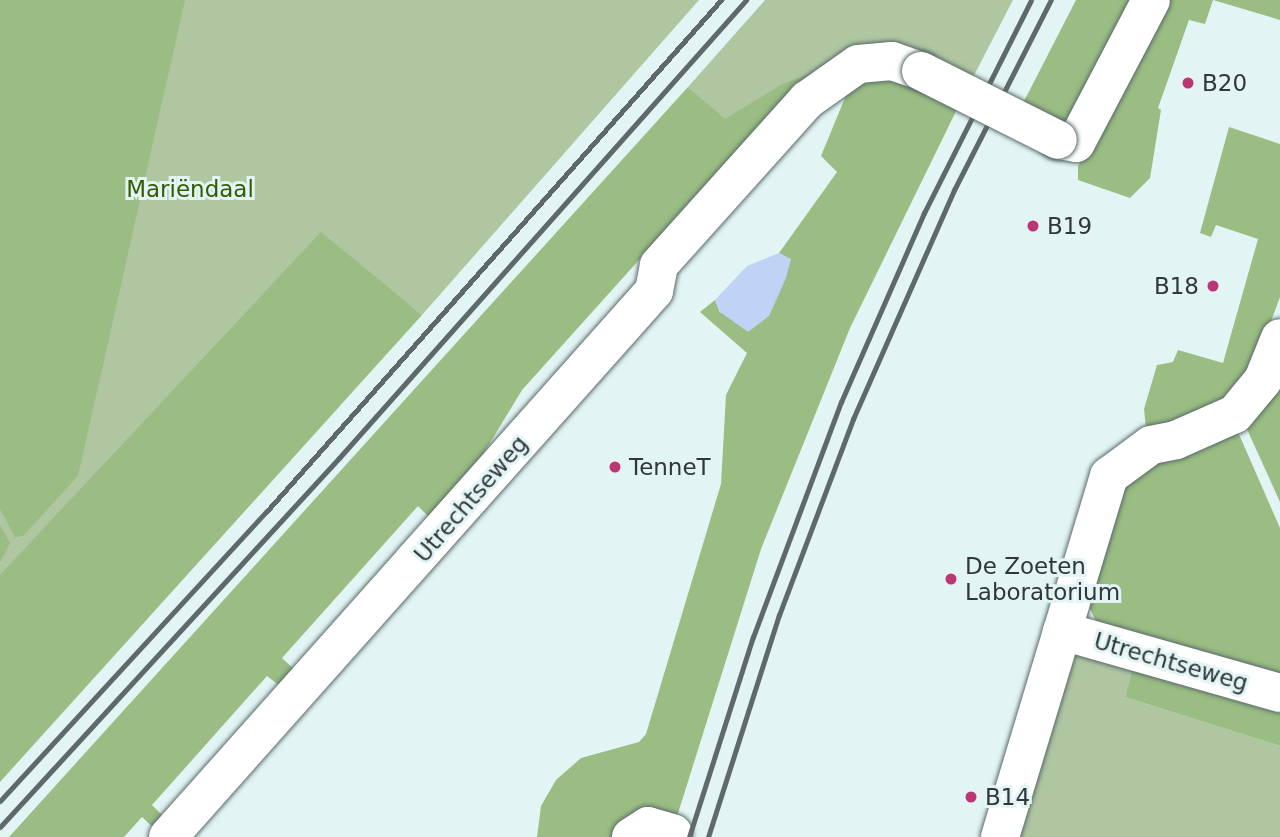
<!DOCTYPE html>
<html>
<head>
<meta charset="utf-8">
<style>
	body { margin:0 }
	#map { position:relative; width:1280px; height:837px; overflow:hidden; background:#e2f4f4; font-family:"DejaVu Sans",sans-serif }
	div>[style] { position:absolute }
	[style*='--x'] { left:calc(var(--x)*1px); top:calc(var(--y)*1px); width:calc(var(--w)*1px); rotate:calc(var(--a)*1deg) }
	.green>* { inset:0; background:#afc6a1 }
	.forest>* { inset:0; background:#99bd82 }
	.water>* { inset:0; background:#bed3f6 }
	.roads { filter:drop-shadow(0 0 2px #5a6a6a) drop-shadow(0 0 2px #5a6a6a) }
	.minor>* { height:38px; margin:-19px; padding:0 19px; transform-origin:19px; border-radius:19px; background:#fff }
	.rail>* { height:5px; margin:-2.5px; padding:0 2.5px; transform-origin:2.5px; border-radius:2.5px; background:#5f6969 }
	.bridges { filter:drop-shadow(0 0 2px #5a6a6a) drop-shadow(0 0 2px #5a6a6a) }
	.minor-bridge>* { height:38px; margin:-19px; padding:0 19px; transform-origin:19px; border-radius:19px; background:#fff }
	.dots>* { width:19px; height:19px; translate:-50% -50%; box-sizing:border-box; border:4px solid #e2f4f4; border-radius:50% }
	span { translate:-50% -50%; white-space:nowrap; text-align:center; line-height:1.15; -webkit-text-stroke:6px #e2f4f4; paint-order:stroke }
	.poi-label { font-size:23px; color:#303737 }
	.left { translate:0 -50%; text-align:left }
	.right { translate:-100% -50%; text-align:right }
	.park-label { font-size:23px; color:#325c01 }
	.street-label { font-size:23px; color:#303737 }
</style>
</head>
<body>
<div id="map">
	<div class="green">
		<i style="clip-path:polygon(0 0,699px 0,422px 315px,372px 275px,0 660px)"></i>
		<i style="clip-path:polygon(765px 0,1013px 0,969px 85px,780px 85px,725px 120px,688px 87px)"></i>
		<i style="clip-path:polygon(1085px 651px,1134px 663px,1125px 697px,1280px 746px,1280px 837px,1014px 837px,1075px 656px)"></i>
	</div>
	<div class="forest">
		<i style="clip-path:polygon(0 0,185px 0,78px 476px,23px 536px,15px 537px,0 509px)"></i>
		<i style="clip-path:polygon(1076px 0,1140px 0,1063px 126px,1019px 111px)"></i>
		<i style="clip-path:polygon(1165px 0,1280px 0,1280px 20px,1213px 0,1205px 24px,1189px 20px,1158px 108px,1161px 110px,1150px 178px,1130px 198px,1078px 180px,1078px 166px)"></i>
		<i style="clip-path:polygon(834px 65px,746px 141px,522px 390px,470px 476px,434px 522px,418px 506px,282px 658px,299px 674px,285px 690px,267px 676px,152px 805px,168px 821px,158px 832px,142px 817px,124px 837px,9px 837px,688px 87px,725px 119px,780px 85px)"></i>
		<i style="clip-path:polygon(862px 73px,962px 99px,850px 328px,761px 549px,674px 826px,618px 837px,537px 837px,541px 806px,556px 780px,581px 758px,639px 742px,646px 734px,721px 484px,726px 395px,747px 353px,700px 312px,715px 300px,720px 313px,791px 260px,779px 253px,837px 172px,821px 156px,854px 76px)"></i>
		<i style="clip-path:polygon(1229px 127px,1280px 144px,1280px 297px,1251px 375px,1223px 408px,1146px 428px,1144px 409px,1157px 365px,1173px 362px,1178px 350px,1223px 363px,1258px 239px,1216px 225px,1211px 237px,1200px 233px)"></i>
		<i style="clip-path:polygon(321px 232px,422px 315px,0 782px,0 575px)"></i>
		<i style="clip-path:polygon(1280px 370px,1280px 502px,1246px 427px)"></i>
		<i style="clip-path:polygon(1238px 432px,1280px 528px,1280px 681px,1097px 623px,1087px 603px,1121px 484px,1135px 466px)"></i>
		<i style="clip-path:polygon(0 525px,10px 543px,0 562px)"></i>
		<i style="clip-path:polygon(1134px 663px,1280px 705px,1280px 746px,1125px 697px)"></i>
	</div>
	<div class="water">
		<i style="clip-path:polygon(779px 253px,791px 259px,786px 278px,769px 316px,748px 332px,720px 312px,715px 300px,747px 266px)"></i>
	</div>
	<div class="roads">
		<div class="minor">
			<i style="--x:1058;--y:140;--w:18;--a:9"></i>
			<i style="--x:1076;--y:143;--w:161;--a:-62.3"></i>
			<i style="--x:1062;--y:631;--w:227;--a:15.9"></i>
			<i style="--x:168;--y:837;--w:731;--a:-48.33"></i>
			<i style="--x:654;--y:291;--w:26;--a:-79"></i>
			<i style="--x:659;--y:265;--w:222;--a:-48.1"></i>
			<i style="--x:807;--y:100;--w:62;--a:-35.2"></i>
			<i style="--x:858;--y:64;--w:34;--a:-5"></i>
			<i style="--x:892;--y:61;--w:31;--a:19"></i>
			<i style="--x:631;--y:837;--w:20;--a:-33"></i>
			<i style="--x:648;--y:826;--w:26;--a:16"></i>
			<i style="--x:1000;--y:837;--w:377;--a:-73.2"></i>
			<i style="--x:1109;--y:476;--w:52;--a:-36.4"></i>
			<i style="--x:1151;--y:445;--w:25;--a:-11"></i>
			<i style="--x:1176;--y:440;--w:64;--a:-23.8"></i>
			<i style="--x:1235;--y:414;--w:44;--a:-50.5"></i>
			<i style="--x:1263;--y:380;--w:45;--a:-68"></i>
		</div>
	</div>
	<div class="rail">
		<i style="--x:0;--y:801;--w:394;--a:-47.4"></i>
		<i style="--x:267;--y:511;--w:684;--a:-48.38"></i>
		<i style="--x:0;--y:827;--w:501;--a:-47.43"></i>
		<i style="--x:339;--y:458;--w:613;--a:-48.37"></i>
		<i style="--x:689;--y:837;--w:210;--a:-72.3"></i>
		<i style="--x:753;--y:637;--w:251;--a:-69.5"></i>
		<i style="--x:841;--y:402;--w:206;--a:-66.3"></i>
		<i style="--x:924;--y:213;--w:238;--a:-63.3"></i>
		<i style="--x:708;--y:837;--w:233;--a:-72.3"></i>
		<i style="--x:779;--y:615;--w:210;--a:-69.3"></i>
		<i style="--x:853;--y:419;--w:250;--a:-66.2"></i>
		<i style="--x:954;--y:190;--w:213;--a:-63"></i>
	</div>
	<div class="bridges">
		<div class="minor-bridge">
			<i style="--x:921;--y:71;--w:153;--a:26.7"></i>
		</div>
	</div>
	<div class="dots">
		<i style="left:1188px;top:83px;background:#bc3574"></i>
		<i style="left:1033px;top:226px;background:#bc3574"></i>
		<i style="left:1213px;top:286px;background:#bc3574"></i>
		<i style="left:615px;top:467px;background:#bc3574"></i>
		<i style="left:951px;top:579px;background:#bc3574"></i>
		<i style="left:971px;top:797px;background:#bc3574"></i>
	</div>
	<div class="poi-label">
		<span class="left" style="left:1202px;top:83px">B20</span>
		<span class="left" style="left:1047px;top:226px">B19</span>
		<span class="right" style="left:1199px;top:286px">B18</span>
		<span class="left" style="left:629px;top:467px">TenneT</span>
		<span class="left" style="left:965px;top:579px">De Zoeten<br>Laboratorium</span>
		<span class="left" style="left:985px;top:797px">B14</span>
	</div>
	<div class="park-label">
		<span style="left:190px;top:189px">Mariëndaal</span>
	</div>
	<div class="street-label">
		<span style="left:471px;top:499px;rotate:-49deg">Utrechtseweg</span>
		<span style="left:1171px;top:662px;rotate:16deg">Utrechtseweg</span>
	</div>
</div>
</body>
</html>
